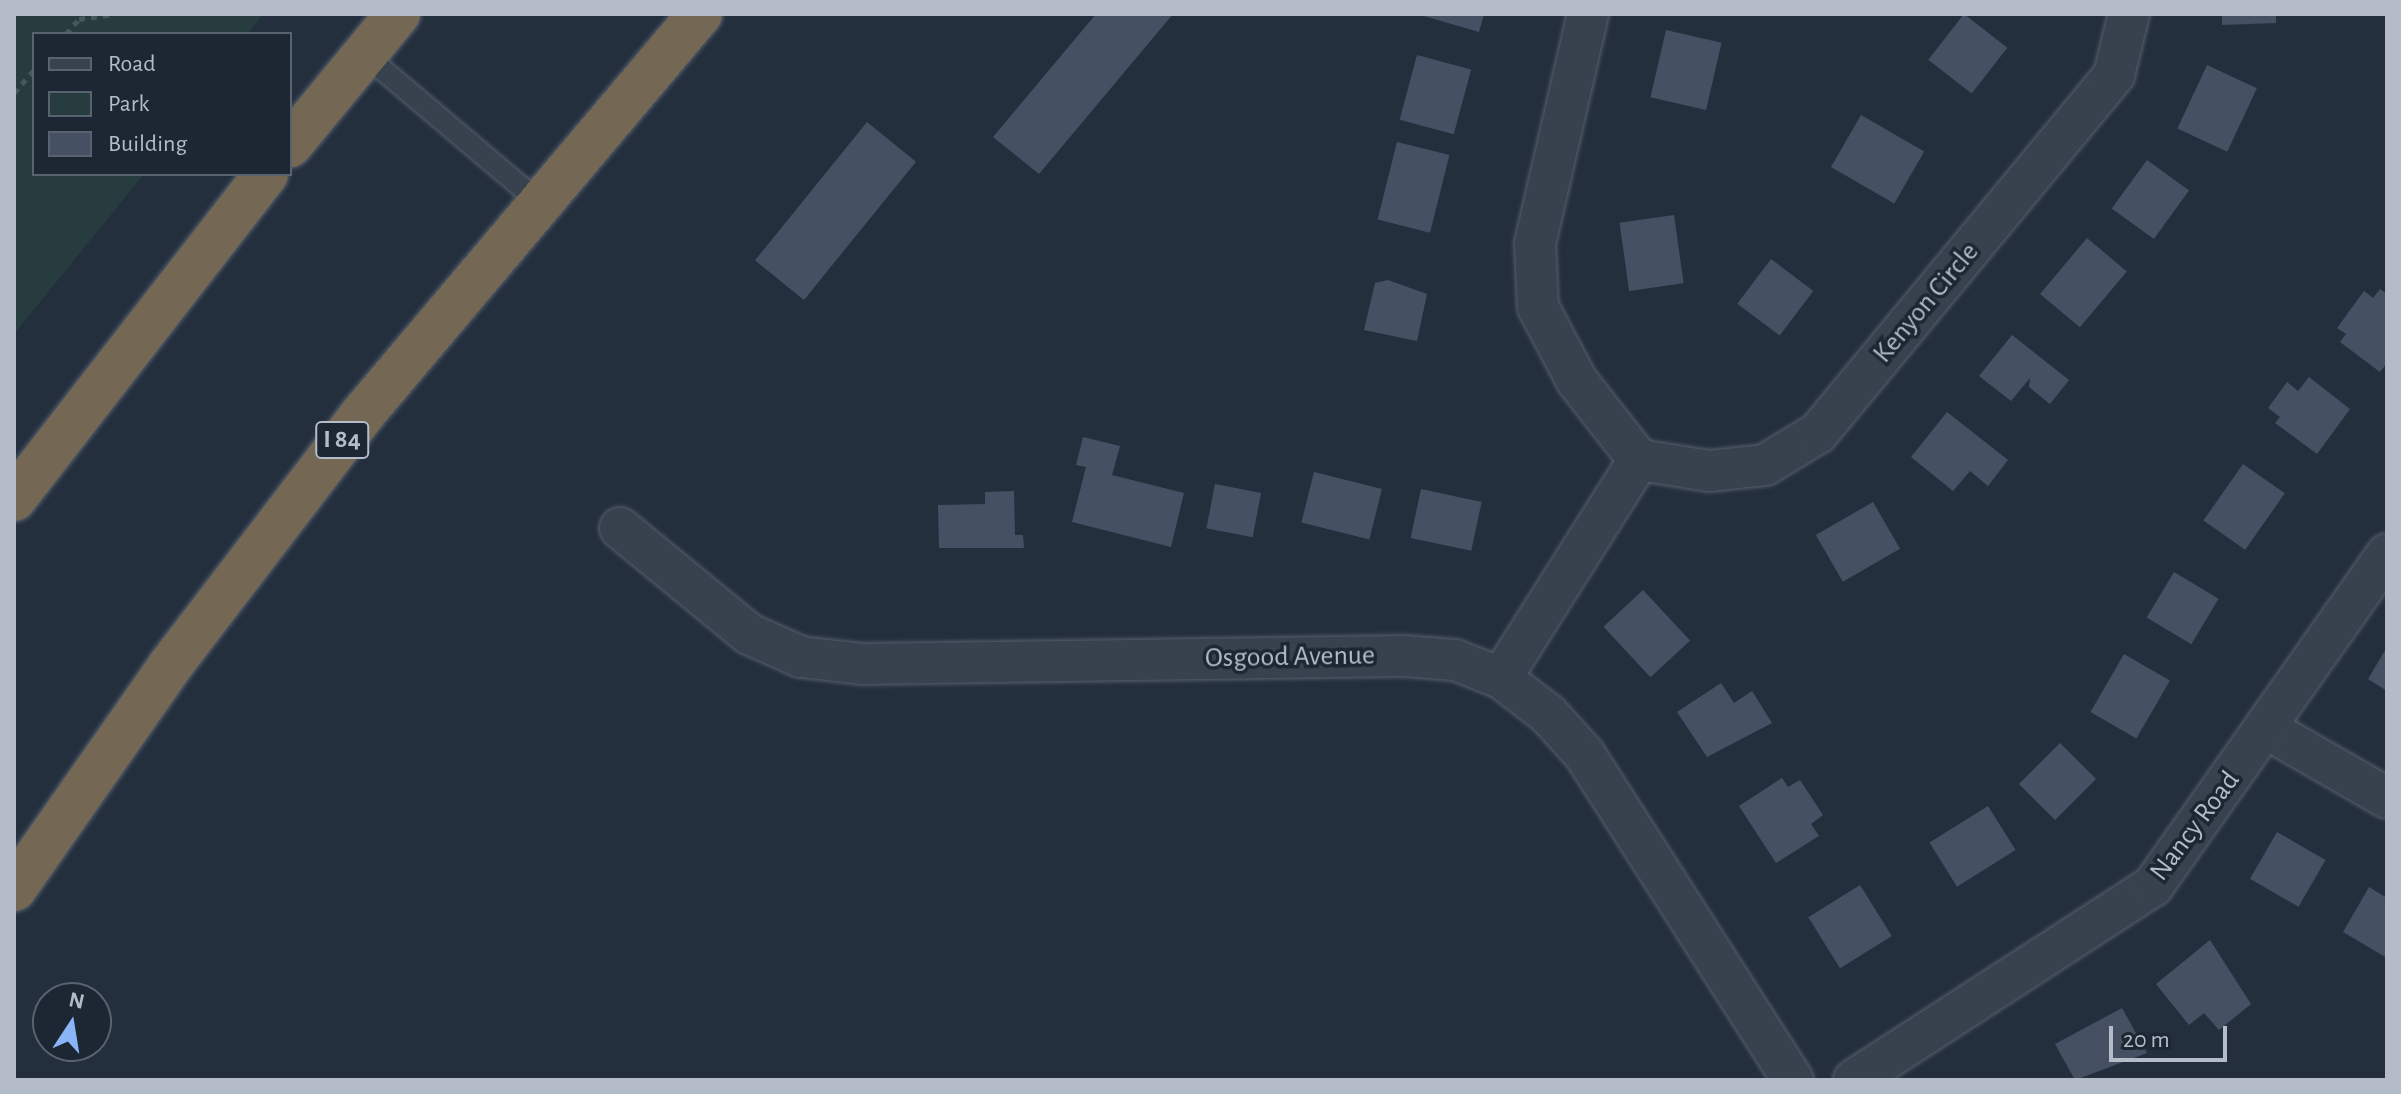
<!DOCTYPE html>
<html>
<head>
<meta charset="utf-8">
<style>
	body { margin:0 }
	#map { position:relative; width:2401px; height:1094px; overflow:hidden; background:#242f3e; font-family:"Alegreya Sans",sans-serif }
	div>[style] { position:absolute }
	[style*='--x'] { left:calc(var(--x)*1px); top:calc(var(--y)*1px); width:calc(var(--w)*1px); rotate:calc(var(--a)*1deg) }
	.green>* { inset:0; background:#263c3f }
	.building>* { inset:0; background:#455162; transform-origin:0 0 }
	.path>* { height:5px; margin-top:-2.5px; transform-origin:0; background:repeating-linear-gradient(90deg,#44595c 0 6px,transparent 0 12px) }
	.roads { filter:drop-shadow(0 0 2px #565f6c) drop-shadow(0 0 2px #565f6c) }
	.lane>* { height:20px; margin:-10px; padding:0 10px; transform-origin:10px; border-radius:10px; background:#38414e }
	.street>* { height:40px; margin:-20px; padding:0 20px; transform-origin:20px; border-radius:20px; background:#38414e }
	.highway>* { height:44px; margin:-22px; padding:0 22px; transform-origin:22px; border-radius:22px; background:#746855 }
	span { translate:-50% -50%; white-space:nowrap; text-align:center; line-height:1.15; -webkit-text-stroke:7px #1d2633; paint-order:stroke }
	.shield-label span { padding:2px 6px; background:#1d2633; border:2px solid; border-radius:6px; -webkit-text-stroke-width:0 }
	.shield-label { font-size:26px; color:#b4bcc9; font-weight:700 }
	.street-label { font-size:28px; color:#b4bcc9 }
	.frame { position:absolute; inset:0; border:16px solid #b4bcc9; pointer-events:none }
	.legend { position:absolute; left:32px; top:32px; width:260px; height:144px; box-sizing:border-box; background:#1d2633; border:2px solid #59626f; margin:0; padding:10px 14px; list-style:none; font-size:24px; color:#b4bcc9 }
	.legend li { display:flex; align-items:center; gap:16px; height:40px }
	.legend b { width:40px; border:2px solid #59626f }
	.north { position:absolute; left:32px; top:982px; width:80px; height:80px; box-sizing:border-box; background:#1d2633; border:2px solid #59626f; border-radius:50%; rotate:12deg; font-size:22px; font-weight:700; line-height:32px; text-align:center; color:#b4bcc9 }
	.north::after { content:''; display:block; margin:auto; width:28px; height:36px; background:#8ab4f8; clip-path:polygon(50% 0,100% 100%,50% 72%,0 100%) }
	.scale { position:absolute; left:2109px; top:1026px; width:118px; height:36px; box-sizing:border-box; border:4px solid #b4bcc9; border-top:0; padding-left:10px; font-size:24px; line-height:28px; white-space:nowrap; color:#b4bcc9; -webkit-text-stroke:6px #1d2633; paint-order:stroke }
</style>
</head>
<body>
<div id="map">
	<div class="green">
		<i style="clip-path:polygon(14px 14px,263px 14px,248px 34px,34px 34px,34px 174px,144px 174px,14px 334px)"></i>
	</div>
	<div class="building">
		<i style="clip-path:polygon(1096px 14px,1173px 14px,1039px 174px,993px 137px)"></i>
		<i style="clip-path:polygon(1417px 14px,1484px 14px,1479px 32px)"></i>
		<i style="left:1964px;top:14px;width:55px;height:58px;rotate:38deg"></i>
		<i style="clip-path:polygon(2222px 14px,2276px 14px,2276px 23px,2222px 25px)"></i>
		<i style="left:1666px;top:30px;width:57px;height:69px;rotate:13deg"></i>
		<i style="left:1417px;top:55px;width:56px;height:67px;rotate:15deg"></i>
		<i style="left:2207px;top:65px;width:55px;height:70px;rotate:25deg"></i>
		<i style="left:1861px;top:115px;width:73px;height:60px;rotate:30deg"></i>
		<i style="left:867px;top:122px;width:63px;height:178px;rotate:39deg"></i>
		<i style="left:1397px;top:142px;width:54px;height:80px;rotate:14deg"></i>
		<i style="left:2147px;top:160px;width:52px;height:60px;rotate:36deg"></i>
		<i style="left:1674px;top:215px;width:69px;height:55px;rotate:82deg"></i>
		<i style="left:2087px;top:238px;width:52px;height:73px;rotate:40deg"></i>
		<i style="left:1771px;top:259px;width:53px;height:56px;rotate:37deg"></i>
		<i style="clip-path:polygon(1388px 280px,1427px 294px,1417px 341px,1364px 330px,1375px 283px)"></i>
		<i style="clip-path:polygon(2380px 289px,2387px 294px,2387px 363px,2380px 372px,2340px 342px,2346px 334px,2337px 328px,2364px 291px,2373px 298px)"></i>
		<i style="clip-path:polygon(2012px 335px,2069px 380px,2050px 404px,2029px 387px,2030px 378px,2011px 401px,1979px 376px)"></i>
		<i style="clip-path:polygon(2309px 377px,2350px 409px,2317px 454px,2275px 423px,2280px 417px,2268px 408px,2287px 382px,2298px 391px)"></i>
		<i style="clip-path:polygon(1947px 412px,2008px 460px,1988px 486px,1970px 471px,1953px 491px,1911px 457px)"></i>
		<i style="clip-path:polygon(1083px 437px,1120px 446px,1112px 475px,1184px 493px,1171px 547px,1072px 522px,1086px 467px,1076px 465px)"></i>
		<i style="left:2243px;top:464px;width:51px;height:69px;rotate:35deg"></i>
		<i style="left:1314px;top:472px;width:70px;height:52px;rotate:14deg"></i>
		<i style="left:1215px;top:484px;width:47px;height:45px;rotate:11deg"></i>
		<i style="left:1421px;top:489px;width:62px;height:50px;rotate:12deg"></i>
		<i style="clip-path:polygon(1014px 491px,1015px 535px,1023px 535px,1024px 548px,939px 548px,938px 505px,985px 504px,985px 492px)"></i>
		<i style="left:1873px;top:502px;width:54px;height:66px;rotate:60deg"></i>
		<i style="left:2174px;top:572px;width:52px;height:53px;rotate:31deg"></i>
		<i style="left:1643px;top:590px;width:69px;height:54px;rotate:47deg"></i>
		<i style="clip-path:polygon(2387px 647px,2387px 691px,2368px 679px)"></i>
		<i style="left:2124px;top:654px;width:53px;height:67px;rotate:30deg"></i>
		<i style="clip-path:polygon(1721px 683px,1734px 703px,1752px 691px,1772px 723px,1707px 757px,1677px 712px)"></i>
		<i style="left:2060px;top:743px;width:51px;height:58px;rotate:45deg"></i>
		<i style="clip-path:polygon(1782px 778px,1788px 787px,1800px 780px,1823px 815px,1811px 824px,1819px 836px,1776px 863px,1739px 806px)"></i>
		<i style="left:1988px;top:806px;width:52px;height:69px;rotate:58deg"></i>
		<i style="left:2277px;top:832px;width:56px;height:54px;rotate:30deg"></i>
		<i style="left:1860px;top:885px;width:60px;height:61px;rotate:58deg"></i>
		<i style="clip-path:polygon(2369px 887px,2387px 898px,2387px 958px,2343px 932px)"></i>
		<i style="clip-path:polygon(2210px 940px,2251px 1004px,2219px 1030px,2204px 1013px,2189px 1025px,2156px 984px)"></i>
		<i style="clip-path:polygon(2122px 1008px,2147px 1053px,2075px 1080px,2055px 1044px)"></i>
	</div>
	<div class="path">
		<i style="--x:66;--y:34;--w:20;--a:-49"></i>
		<i style="--x:79;--y:19;--w:35;--a:-8"></i>
		<i style="--x:14;--y:93;--w:30;--a:-49"></i>
	</div>
	<div class="roads">
		<div class="lane">
			<i style="--x:364;--y:54;--w:229;--a:40.2"></i>
		</div>
		<div class="street">
			<i style="--x:1588;--y:14;--w:236;--a:103"></i>
			<i style="--x:1535;--y:244;--w:63;--a:87.3"></i>
			<i style="--x:1538;--y:307;--w:84;--a:62.2"></i>
			<i style="--x:1577;--y:381;--w:100;--a:51.9"></i>
			<i style="--x:1639;--y:460;--w:71;--a:8.9"></i>
			<i style="--x:1709;--y:471;--w:56;--a:-6.1"></i>
			<i style="--x:1765;--y:465;--w:62;--a:-31.1"></i>
			<i style="--x:1818;--y:433;--w:465;--a:-50.4"></i>
			<i style="--x:2114;--y:75;--w:63;--a:-76.2"></i>
			<i style="--x:620;--y:528;--w:167;--a:39.4"></i>
			<i style="--x:749;--y:634;--w:57;--a:23.9"></i>
			<i style="--x:801;--y:657;--w:61;--a:6.5"></i>
			<i style="--x:862;--y:664;--w:542;--a:-0.85"></i>
			<i style="--x:1404;--y:656;--w:51;--a:4.5"></i>
			<i style="--x:1455;--y:660;--w:49;--a:21.4"></i>
			<i style="--x:1501;--y:678;--w:59;--a:37.5"></i>
			<i style="--x:1548;--y:714;--w:55;--a:47.9"></i>
			<i style="--x:1585;--y:755;--w:386;--a:57.4"></i>
			<i style="--x:1501;--y:678;--w:258;--a:-57.7"></i>
			<i style="--x:2267;--y:729;--w:138;--a:29.9"></i>
			<i style="--x:1854;--y:1080;--w:356;--a:-33"></i>
			<i style="--x:2153;--y:886;--w:406;--a:-54.8"></i>
		</div>
		<div class="highway">
			<i style="--x:290;--y:145;--w:170;--a:-50.5"></i>
			<i style="--x:14;--y:499;--w:411;--a:-52.2"></i>
			<i style="--x:14;--y:889;--w:272;--a:-55"></i>
			<i style="--x:170;--y:666;--w:315;--a:-52.6"></i>
			<i style="--x:361;--y:416;--w:526;--a:-49.86"></i>
		</div>
	</div>
	<div class="shield-label">
		<span style="left:342px;top:440px">I 84</span>
	</div>
	<div class="street-label">
		<span style="left:1926px;top:303px;rotate:-50deg">Kenyon Circle</span>
		<span style="left:1290px;top:657px;rotate:-1deg">Osgood Avenue</span>
		<span style="left:2195px;top:826px;rotate:-53deg">Nancy Road</span>
	</div>
	<div class="frame"></div>
	<ul class="legend">
	<li><b style="height:10px;background:#38414e"></b>Road</li>
	<li><b style="height:22px;background:#263c3f"></b>Park</li>
	<li><b style="height:22px;background:#455162"></b>Building</li>
	</ul>
	<div class="north">N</div>
	<div class="scale">20 m</div>
</div>
</body>
</html>
